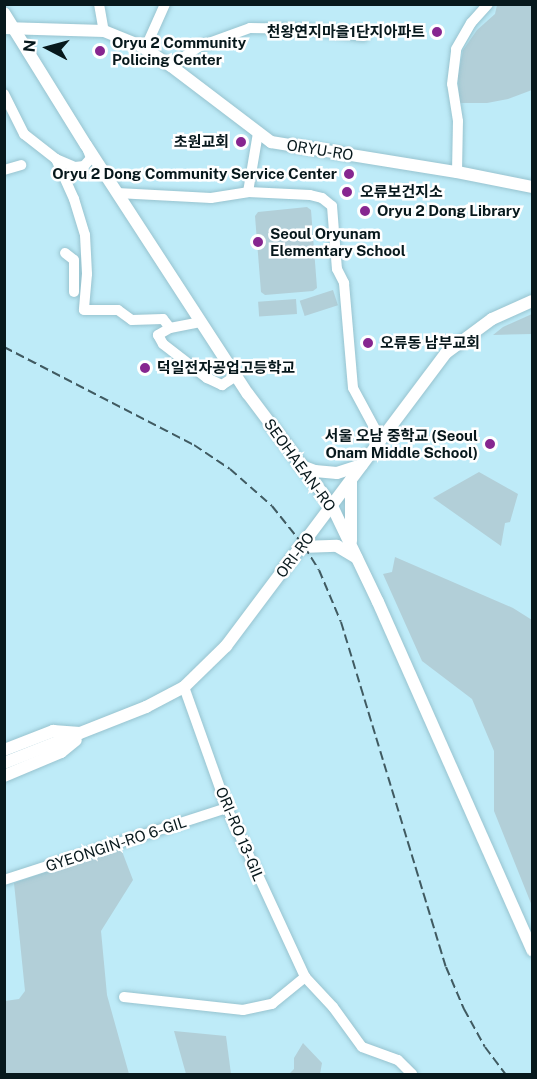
<!DOCTYPE html>
<html>
<head>
<meta charset="utf-8">
<style>
	body { margin:0 }
	#map { position:relative; width:537px; height:1079px; overflow:hidden; background:#beebf8; font-family:"Public Sans","Noto Sans KR",sans-serif }
	div>[style] { position:absolute }
	[style*='--x'] { left:calc(var(--x)*1px); top:calc(var(--y)*1px); width:calc(var(--w)*1px); rotate:calc(var(--a)*1deg) }
	.green>* { inset:0; background:#b2cfd8; transform-origin:0 0 }
	.roads { filter:drop-shadow(0 0 2px #97c3cf) drop-shadow(0 0 2px #97c3cf) }
	.minor>* { height:10px; margin:-5px; padding:0 5px; transform-origin:5px; border-radius:5px; background:#fff }
	.major>* { height:12px; margin:-6px; padding:0 6px; transform-origin:6px; border-radius:6px; background:#fff }
	.rail>* { height:2px; margin-top:-1px; transform-origin:0; background:repeating-linear-gradient(90deg,#405a61 0 9px,transparent 0 13.5px) }
	.dots>* { width:16px; height:16px; translate:-50% -50%; box-sizing:border-box; border:3px solid #fff; border-radius:50% }
	span { translate:-50% -50%; white-space:nowrap; text-align:center; line-height:1.15; -webkit-text-stroke:5px #fff; paint-order:stroke }
	.poi-label { font-size:15px; color:#07181c; font-weight:700 }
	.right { translate:-100% -50%; text-align:right }
	.left { translate:0 -50%; text-align:left }
	.street-label { font-size:15px; color:#07181c }
	.frame { position:absolute; inset:0; border:6px solid #07181c; pointer-events:none }
	.north { position:absolute; left:18px; top:18px; width:60px; height:60px; -webkit-text-stroke:4px #fff; paint-order:stroke; rotate:276deg; font-size:16px; font-weight:700; line-height:24px; text-align:center; color:#07181c }
	.north::after { content:''; display:block; margin:auto; width:21px; height:27px; background:#07181c; clip-path:polygon(50% 0,100% 100%,50% 72%,0 100%) }
</style>
</head>
<body>
<div id="map">
	<div class="green">
		<i style="clip-path:polygon(497px 5px,532px 5px,532px 90px,508px 99px,487px 103px,459px 103px,458px 75px,463px 50px,477px 30px,495px 14px)"></i>
		<i style="clip-path:polygon(307px 207px,311px 210px,317px 288px,313px 291px,265px 295px,261px 292px,255px 216px,258px 212px)"></i>
		<i style="left:333px;top:290px;width:16px;height:35px;rotate:72deg"></i>
		<i style="left:296px;top:299px;width:15px;height:38px;rotate:86deg"></i>
		<i style="clip-path:polygon(532px 314px,532px 334px,493px 335px,503px 327px)"></i>
		<i style="clip-path:polygon(479px 472px,518px 494px,510px 522px,505px 523px,501px 546px,433px 498px)"></i>
		<i style="clip-path:polygon(395px 557px,513px 608px,532px 620px,532px 906px,494px 811px,494px 751px,472px 699px,422px 661px,383px 574px,392px 572px)"></i>
		<i style="clip-path:polygon(120px 846px,133px 880px,101px 931px,107px 995px,129px 1074px,5px 1074px,5px 1001px,19px 999px,25px 991px,14px 883px)"></i>
		<i style="clip-path:polygon(174px 1031px,226px 1036px,231px 1074px,186px 1074px)"></i>
		<i style="clip-path:polygon(303px 1043px,322px 1063px,320px 1074px,289px 1074px,294px 1069px,294px 1058px)"></i>
	</div>
	<div class="roads">
		<div class="minor">
			<i style="--x:99;--y:4;--w:27;--a:80"></i>
			<i style="--x:145;--y:49;--w:49;--a:-66"></i>
			<i style="--x:171;--y:66;--w:33;--a:-35"></i>
			<i style="--x:198;--y:47;--w:55;--a:-20.1"></i>
			<i style="--x:250;--y:28;--w:56;--a:1"></i>
			<i style="--x:306;--y:29;--w:58;--a:6.9"></i>
			<i style="--x:4;--y:94;--w:45;--a:63.4"></i>
			<i style="--x:24;--y:134;--w:41;--a:38"></i>
			<i style="--x:87;--y:148;--w:11;--a:68"></i>
			<i style="--x:91;--y:158;--w:11;--a:131"></i>
			<i style="--x:84;--y:166;--w:9;--a:174"></i>
			<i style="--x:75;--y:167;--w:21;--a:-157"></i>
			<i style="--x:56;--y:159;--w:44;--a:65.8"></i>
			<i style="--x:74;--y:199;--w:38;--a:73"></i>
			<i style="--x:85;--y:235;--w:39;--a:87"></i>
			<i style="--x:87;--y:274;--w:36;--a:95"></i>
			<i style="--x:84;--y:310;--w:34;--a:0"></i>
			<i style="--x:118;--y:310;--w:17;--a:36"></i>
			<i style="--x:132;--y:320;--w:31;--a:-2"></i>
			<i style="--x:163;--y:319;--w:11;--a:52"></i>
			<i style="--x:170;--y:328;--w:32;--a:-11"></i>
			<i style="--x:4;--y:170;--w:18;--a:-16"></i>
			<i style="--x:457;--y:172;--w:51;--a:-88.9"></i>
			<i style="--x:458;--y:121;--w:37;--a:-99"></i>
			<i style="--x:452;--y:84;--w:35;--a:-83"></i>
			<i style="--x:456;--y:49;--w:30;--a:-60"></i>
			<i style="--x:471;--y:23;--w:25;--a:-48"></i>
			<i style="--x:248;--y:192;--w:60;--a:-80.4"></i>
			<i style="--x:117;--y:193;--w:94;--a:3"></i>
			<i style="--x:211;--y:198;--w:37;--a:-9"></i>
			<i style="--x:248;--y:192;--w:62;--a:2.8"></i>
			<i style="--x:310;--y:195;--w:12;--a:14"></i>
			<i style="--x:322;--y:198;--w:13;--a:39"></i>
			<i style="--x:332;--y:206;--w:63;--a:85.5"></i>
			<i style="--x:337;--y:269;--w:16;--a:63"></i>
			<i style="--x:344;--y:283;--w:105;--a:85.1"></i>
			<i style="--x:353;--y:388;--w:59;--a:61.7"></i>
			<i style="--x:65;--y:253;--w:11;--a:38"></i>
			<i style="--x:74;--y:260;--w:32;--a:90"></i>
			<i style="--x:170;--y:328;--w:14;--a:150"></i>
			<i style="--x:158;--y:335;--w:10;--a:61"></i>
			<i style="--x:163;--y:344;--w:56;--a:37.7"></i>
			<i style="--x:207;--y:378;--w:17;--a:25"></i>
			<i style="--x:222;--y:385;--w:17;--a:-33"></i>
			<i style="--x:184;--y:687;--w:128;--a:70.4"></i>
			<i style="--x:227;--y:808;--w:186;--a:65.2"></i>
			<i style="--x:305;--y:977;--w:41;--a:47"></i>
			<i style="--x:333;--y:1007;--w:49;--a:54.1"></i>
			<i style="--x:362;--y:1047;--w:38;--a:20"></i>
			<i style="--x:398;--y:1060;--w:20;--a:45"></i>
			<i style="--x:4;--y:880;--w:234;--a:-17.9"></i>
			<i style="--x:124;--y:997;--w:120;--a:6.2"></i>
			<i style="--x:243;--y:1010;--w:30;--a:-12"></i>
			<i style="--x:272;--y:1004;--w:43;--a:-39.3"></i>
		</div>
		<div class="major">
			<i style="--x:4;--y:13;--w:155;--a:58.2"></i>
			<i style="--x:86;--y:145;--w:297;--a:57"></i>
			<i style="--x:248;--y:394;--w:140;--a:53.1"></i>
			<i style="--x:332;--y:506;--w:106;--a:64.4"></i>
			<i style="--x:378;--y:602;--w:381;--a:66.1"></i>
			<i style="--x:4;--y:28;--w:100;--a:1.7"></i>
			<i style="--x:104;--y:31;--w:40;--a:22"></i>
			<i style="--x:141;--y:46;--w:36;--a:34"></i>
			<i style="--x:171;--y:66;--w:126;--a:37.2"></i>
			<i style="--x:271;--y:142;--w:188;--a:9.2"></i>
			<i style="--x:457;--y:172;--w:76;--a:11.3"></i>
			<i style="--x:302;--y:466;--w:14;--a:21"></i>
			<i style="--x:315;--y:471;--w:22;--a:5"></i>
			<i style="--x:337;--y:473;--w:26;--a:-18"></i>
			<i style="--x:351;--y:541;--w:61;--a:-90"></i>
			<i style="--x:301;--y:547;--w:36;--a:-2"></i>
			<i style="--x:337;--y:546;--w:23;--a:31"></i>
			<i style="--x:4;--y:750;--w:53;--a:-21.2"></i>
			<i style="--x:53;--y:731;--w:27;--a:4"></i>
			<i style="--x:4;--y:763;--w:153;--a:-21.5"></i>
			<i style="--x:146;--y:707;--w:43;--a:-27.8"></i>
			<i style="--x:184;--y:687;--w:59;--a:-44.3"></i>
			<i style="--x:226;--y:646;--w:366;--a:-53.1"></i>
			<i style="--x:446;--y:353;--w:57;--a:-36.5"></i>
			<i style="--x:492;--y:319;--w:44;--a:-24.2"></i>
			<i style="--x:4;--y:776;--w:62;--a:-22.8"></i>
			<i style="--x:61;--y:752;--w:19;--a:-39"></i>
		</div>
	</div>
	<div class="rail">
		<i style="--x:4;--y:347;--w:214;--a:27.3"></i>
		<i style="--x:194;--y:445;--w:43;--a:33.7"></i>
		<i style="--x:230;--y:469;--w:56;--a:41.4"></i>
		<i style="--x:272;--y:506;--w:51;--a:51.3"></i>
		<i style="--x:304;--y:546;--w:28;--a:58"></i>
		<i style="--x:319;--y:570;--w:56;--a:67.1"></i>
		<i style="--x:341;--y:622;--w:361;--a:73.1"></i>
		<i style="--x:446;--y:967;--w:46;--a:66.8"></i>
		<i style="--x:464;--y:1009;--w:43;--a:61.1"></i>
		<i style="--x:485;--y:1047;--w:34;--a:53"></i>
	</div>
	<div class="dots">
		<i style="left:437px;top:32px;background:#862690"></i>
		<i style="left:100px;top:51px;background:#862690"></i>
		<i style="left:241px;top:142px;background:#862690"></i>
		<i style="left:349px;top:174px;background:#862690"></i>
		<i style="left:347px;top:192px;background:#862690"></i>
		<i style="left:365px;top:211px;background:#862690"></i>
		<i style="left:258px;top:242px;background:#862690"></i>
		<i style="left:368px;top:343px;background:#862690"></i>
		<i style="left:145px;top:368px;background:#862690"></i>
		<i style="left:490px;top:444px;background:#862690"></i>
	</div>
	<div class="poi-label">
		<span class="right" style="left:425px;top:32px">천왕연지마을1단지아파트</span>
		<span class="left" style="left:112px;top:51px">Oryu 2 Community<br>Policing Center</span>
		<span class="right" style="left:229px;top:142px">초원교회</span>
		<span class="right" style="left:337px;top:174px">Oryu 2 Dong Community Service Center</span>
		<span class="left" style="left:360px;top:192px">오류보건지소</span>
		<span class="left" style="left:377px;top:211px">Oryu 2 Dong Library</span>
		<span class="left" style="left:270px;top:242px">Seoul Oryunam<br>Elementary School</span>
		<span class="left" style="left:380px;top:343px">오류동 남부교회</span>
		<span class="left" style="left:157px;top:368px">덕일전자공업고등학교</span>
		<span class="right" style="left:478px;top:444px">서울 오남 중학교 (Seoul<br>Onam Middle School)</span>
	</div>
	<div class="street-label">
		<span style="left:320px;top:150px;rotate:9deg">ORYU-RO</span>
		<span style="left:300px;top:465px;rotate:54deg">SEOHAEAN-RO</span>
		<span style="left:295px;top:555px;rotate:-53deg">ORI-RO</span>
		<span style="left:240px;top:834px;rotate:67deg">ORI-RO 13-GIL</span>
		<span style="left:116px;top:844px;rotate:-18deg">GYEONGIN-RO 6-GIL</span>
	</div>
	<div class="frame"></div>
	<div class="north">N</div>
</div>
</body>
</html>
